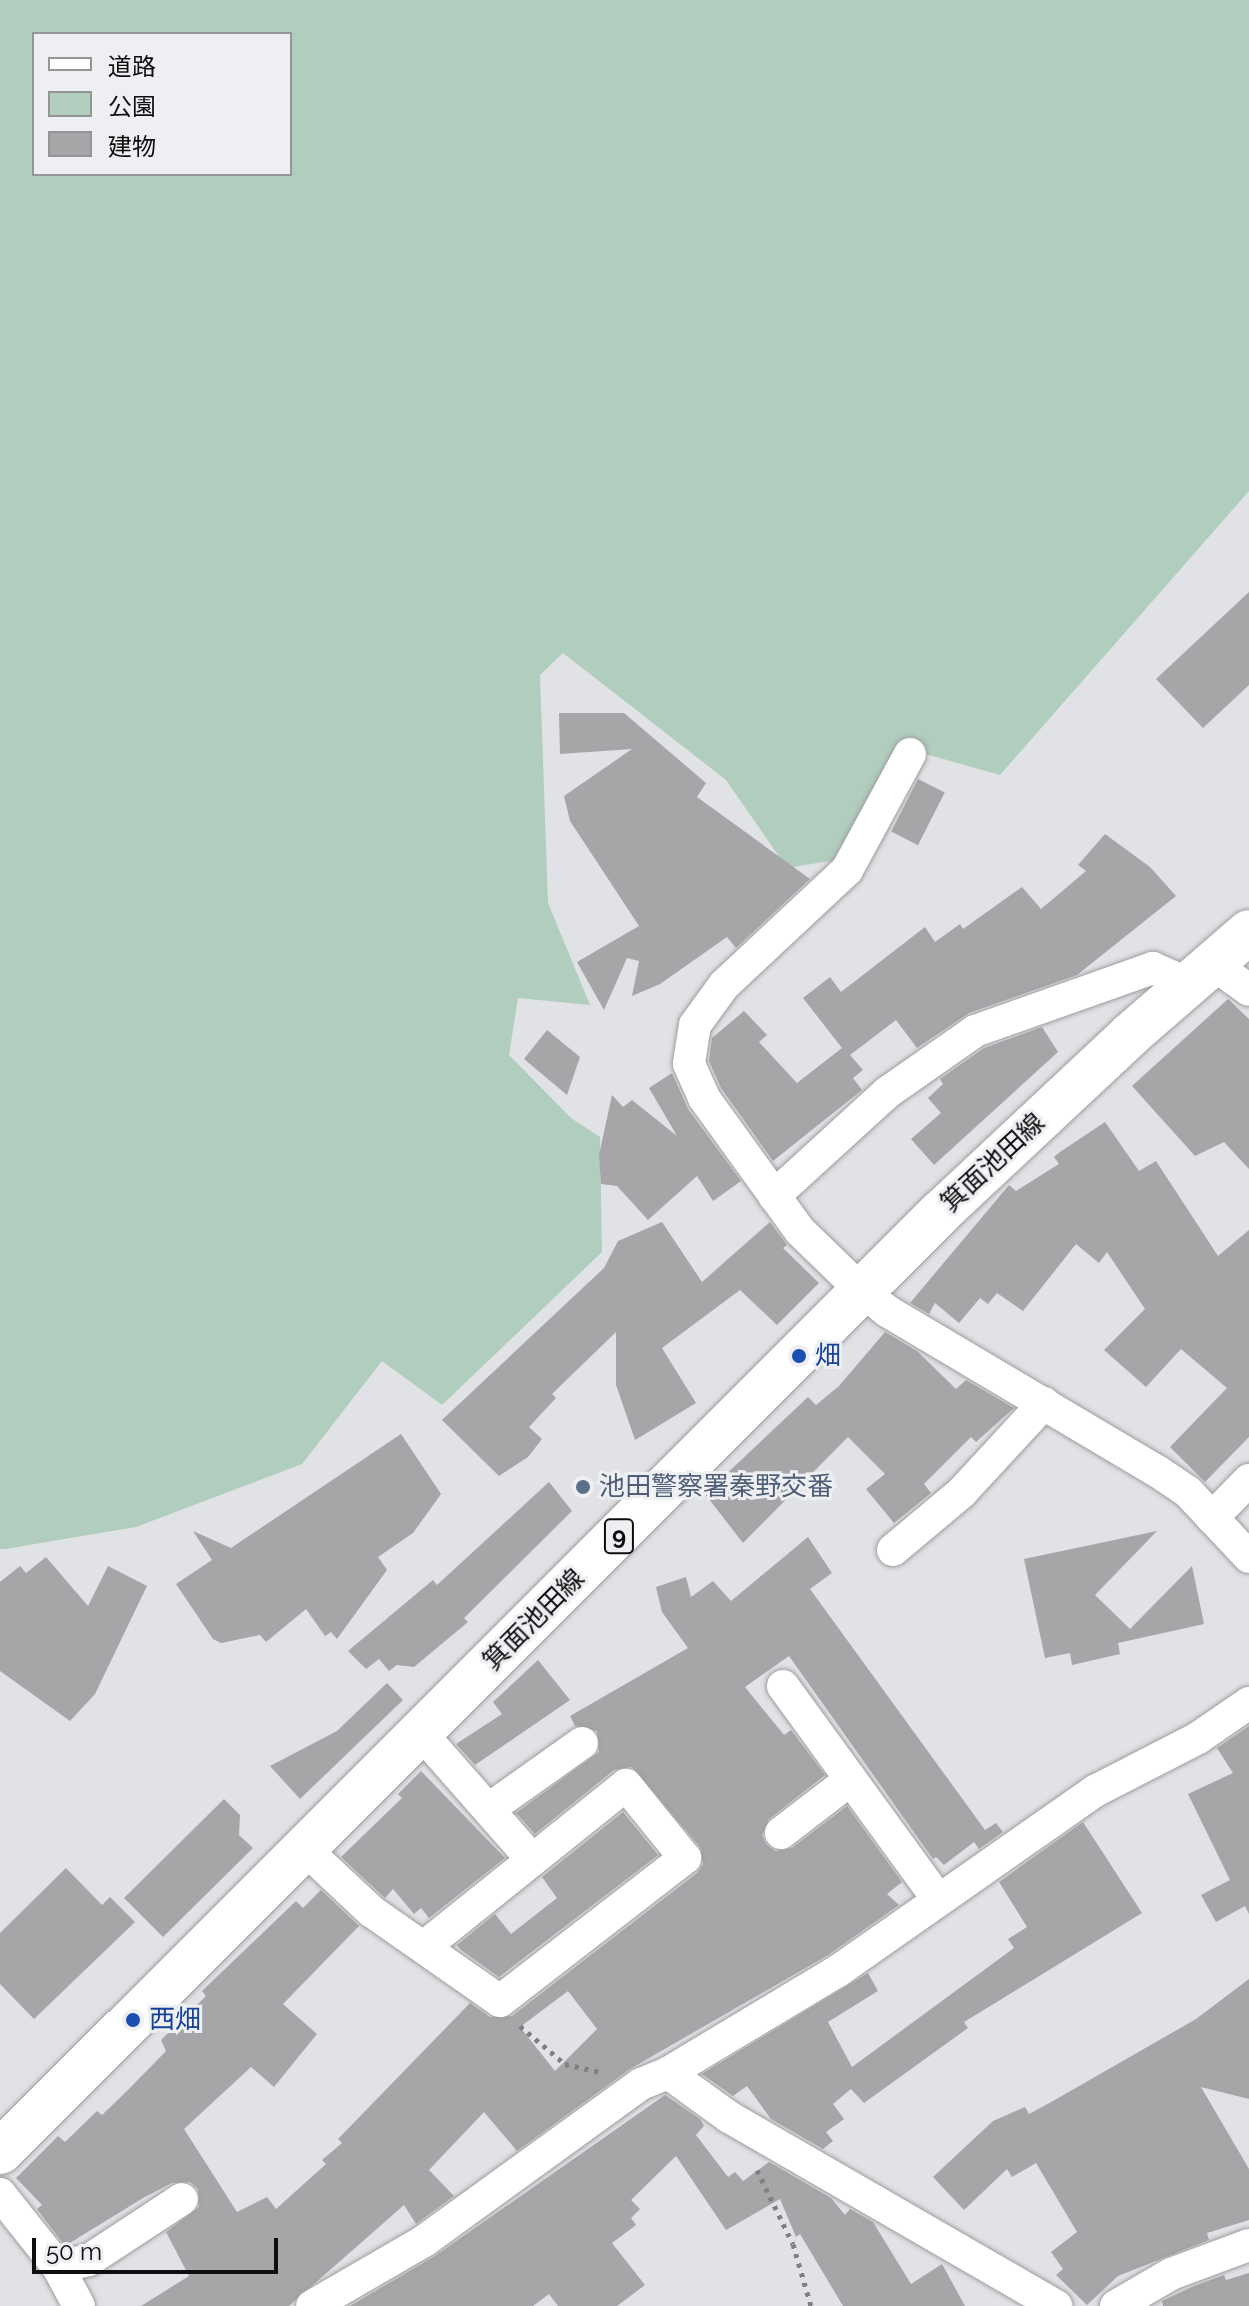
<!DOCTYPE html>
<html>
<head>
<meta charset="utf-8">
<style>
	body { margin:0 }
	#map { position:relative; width:1249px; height:2306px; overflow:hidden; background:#e1e2e5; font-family:Raleway,"Noto Sans JP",sans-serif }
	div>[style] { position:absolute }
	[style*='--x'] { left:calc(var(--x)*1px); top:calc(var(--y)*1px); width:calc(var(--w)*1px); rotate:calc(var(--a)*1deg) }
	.green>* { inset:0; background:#b0cdbd }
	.building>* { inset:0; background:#a6a5a7; transform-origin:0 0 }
	.path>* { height:5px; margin-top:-2.5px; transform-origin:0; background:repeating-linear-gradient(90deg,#7f8082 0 4px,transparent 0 10px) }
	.roads { filter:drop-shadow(0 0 2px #9e9ea1) drop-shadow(0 0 2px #9e9ea1) }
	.street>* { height:32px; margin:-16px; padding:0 16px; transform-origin:16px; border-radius:16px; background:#fff }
	.primary>* { height:44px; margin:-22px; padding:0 22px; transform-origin:22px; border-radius:22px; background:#fff }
	.dots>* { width:22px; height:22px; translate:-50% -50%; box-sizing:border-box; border:4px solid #eeeff2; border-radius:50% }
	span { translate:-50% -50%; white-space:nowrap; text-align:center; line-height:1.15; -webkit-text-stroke:6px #eeeff2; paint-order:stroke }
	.shield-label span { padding:2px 6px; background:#eeeff2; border:2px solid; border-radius:6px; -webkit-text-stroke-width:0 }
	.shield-label { font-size:24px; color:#0e0e0f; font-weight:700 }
	.street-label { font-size:26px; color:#0e0e0f }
	.transit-label { font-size:26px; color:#164399 }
	.left { translate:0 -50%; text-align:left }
	.service-label { font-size:26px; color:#4e5e75 }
	.legend { position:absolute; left:32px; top:32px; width:260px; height:144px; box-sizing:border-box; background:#eeeff2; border:2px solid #949597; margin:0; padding:10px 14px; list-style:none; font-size:24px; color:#0e0e0f }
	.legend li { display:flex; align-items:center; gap:16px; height:40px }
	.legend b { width:40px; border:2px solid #949597 }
	.scale { position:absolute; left:32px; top:2238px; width:246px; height:36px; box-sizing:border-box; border:4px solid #0e0e0f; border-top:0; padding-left:10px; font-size:24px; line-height:28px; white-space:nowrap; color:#0e0e0f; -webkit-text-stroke:6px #eeeff2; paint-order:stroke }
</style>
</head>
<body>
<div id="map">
	<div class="green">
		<i style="clip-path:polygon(evenodd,0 0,1249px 0,1249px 491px,1000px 775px,901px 747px,836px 860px,787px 868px,726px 780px,563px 653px,540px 675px,548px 903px,590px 1005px,518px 998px,509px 1055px,571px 1118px,600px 1137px,602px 1252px,442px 1405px,382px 1361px,302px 1464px,136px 1527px,5px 1549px,0 1549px,0 0,34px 34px,290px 34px,290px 174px,34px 174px,34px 34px)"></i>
	</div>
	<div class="building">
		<i style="clip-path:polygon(1249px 592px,1249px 685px,1203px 728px,1156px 679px)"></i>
		<i style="clip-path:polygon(559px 713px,624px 713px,706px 783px,697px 797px,810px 879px,736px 948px,727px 937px,660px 984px,632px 996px,639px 961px,627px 958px,604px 1010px,577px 962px,639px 926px,570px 821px,564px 796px,632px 749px,560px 754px)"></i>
		<i style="left:918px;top:779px;width:30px;height:59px;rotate:27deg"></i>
		<i style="clip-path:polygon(1105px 834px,1150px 867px,1176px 896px,1077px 975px,969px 1013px,917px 1048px,896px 1020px,850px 1055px,863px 1070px,853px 1078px,862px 1090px,773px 1161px,721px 1088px,709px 1061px,712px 1038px,744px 1011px,767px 1035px,759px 1042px,797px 1083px,842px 1048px,803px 998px,830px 977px,841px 992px,925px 927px,935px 942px,960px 924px,963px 929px,1022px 887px,1041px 909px,1086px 871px,1078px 865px)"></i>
		<i style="clip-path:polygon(1228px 999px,1249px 1019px,1249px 1169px,1224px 1142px,1195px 1156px,1132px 1086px)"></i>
		<i style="clip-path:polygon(1042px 1027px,1058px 1052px,934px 1165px,911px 1139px,941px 1113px,928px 1098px,943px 1084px,940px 1079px,984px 1048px)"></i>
		<i style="clip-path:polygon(547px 1030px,580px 1057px,567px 1095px,524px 1059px)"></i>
		<i style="clip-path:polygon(672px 1073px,688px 1109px,741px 1181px,713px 1201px,697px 1176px,648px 1220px,617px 1186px,601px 1184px,599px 1155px,612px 1095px,623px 1107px,632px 1100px,677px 1136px,649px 1088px)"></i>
		<i style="clip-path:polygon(1105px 1122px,1139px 1171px,1156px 1161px,1218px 1256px,1249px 1230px,1249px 1437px,1205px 1482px,1170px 1447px,1227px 1388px,1181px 1349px,1146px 1387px,1104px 1350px,1145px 1309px,1107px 1252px,1099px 1263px,1076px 1244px,1023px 1311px,997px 1293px,988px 1304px,980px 1298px,959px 1323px,935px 1303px,929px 1314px,910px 1303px,1009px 1185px,1016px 1191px,1059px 1164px,1054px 1157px,1060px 1152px)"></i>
		<i style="clip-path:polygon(662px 1222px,702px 1282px,770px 1222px,787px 1245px,783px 1248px,819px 1283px,777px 1325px,740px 1290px,662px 1348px,696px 1403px,635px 1440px,616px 1385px,616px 1332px,552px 1394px,556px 1398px,529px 1427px,542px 1439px,528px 1457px,499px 1476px,442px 1420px,604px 1268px,618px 1241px)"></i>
		<i style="clip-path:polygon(885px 1332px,917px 1351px,956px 1389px,966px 1380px,1014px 1408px,976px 1442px,971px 1437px,924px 1484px,931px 1493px,894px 1523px,866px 1489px,885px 1474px,848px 1437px,743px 1543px,705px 1494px,808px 1397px,816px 1405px,839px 1386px)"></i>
		<i style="clip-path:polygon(401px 1434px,441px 1494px,413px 1533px,378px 1557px,387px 1570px,337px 1639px,331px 1632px,325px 1636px,306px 1609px,266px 1642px,260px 1635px,221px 1643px,213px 1639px,176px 1584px,212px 1560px,193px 1531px,231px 1548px)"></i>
		<i style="clip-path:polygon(549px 1482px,572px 1511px,464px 1618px,468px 1622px,414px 1667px,397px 1665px,389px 1671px,379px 1659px,366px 1669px,348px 1651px,433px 1580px,437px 1585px)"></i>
		<i style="clip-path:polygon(1157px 1531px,1095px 1595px,1130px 1629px,1192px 1566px,1204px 1624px,1118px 1643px,1120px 1654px,1072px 1665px,1070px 1653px,1045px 1658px,1024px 1559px)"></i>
		<i style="clip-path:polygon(evenodd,808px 1537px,832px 1573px,810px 1589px,985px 1830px,996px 1823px,1003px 1832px,979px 1849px,974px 1842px,944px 1865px,936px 1857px,933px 1859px,789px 1656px,745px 1687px,784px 1735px,791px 1730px,825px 1775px,769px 1819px,762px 1835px,766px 1844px,775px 1851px,792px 1848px,847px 1806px,902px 1882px,887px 1894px,899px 1905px,828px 1955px,630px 2069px,517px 2151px,484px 2112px,429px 2170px,454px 2196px,416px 2224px,404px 2205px,289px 2306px,141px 2306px,189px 2276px,166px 2232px,199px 2207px,198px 2189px,190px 2182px,172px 2183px,143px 2198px,65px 2246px,37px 2209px,42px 2205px,16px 2178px,58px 2136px,65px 2142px,97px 2111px,102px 2115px,126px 2092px,166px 2051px,161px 2040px,206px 1996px,202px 1991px,296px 1901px,303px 1908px,321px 1890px,359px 1926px,283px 2004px,317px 2034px,274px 2087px,251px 2067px,184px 2129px,237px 2212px,267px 2197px,276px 2209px,326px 2164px,322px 2160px,342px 2143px,338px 2139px,470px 2003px,490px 2017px,512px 2016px,697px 1873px,703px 1864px,700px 1847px,632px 1767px,614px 1770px,535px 1834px,516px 1813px,599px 1752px,597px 1731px,575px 1726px,570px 1716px,688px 1648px,662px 1612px,656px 1587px,686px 1577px,691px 1597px,713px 1581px,731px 1601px,808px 1537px,568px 1991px,597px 2029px,555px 2071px,520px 2027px,568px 1991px)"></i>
		<i style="clip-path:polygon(46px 1557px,88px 1606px,108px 1566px,147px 1586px,95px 1694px,70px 1721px,0 1671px,0 1582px,20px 1566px,26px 1573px)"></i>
		<i style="clip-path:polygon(538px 1660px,570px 1700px,475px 1765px,456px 1744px,502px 1714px,493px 1702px)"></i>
		<i style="clip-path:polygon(387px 1683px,403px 1700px,300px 1799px,270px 1766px,337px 1731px)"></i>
		<i style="clip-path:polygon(1249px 1726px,1249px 1914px,1245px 1906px,1216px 1922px,1201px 1895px,1230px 1880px,1188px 1794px,1233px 1773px,1217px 1748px)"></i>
		<i style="clip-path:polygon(421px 1771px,505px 1858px,429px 1918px,421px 1908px,414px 1914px,393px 1889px,385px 1898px,341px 1857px,402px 1798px,398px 1794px)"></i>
		<i style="clip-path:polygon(224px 1799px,240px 1815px,239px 1835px,253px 1848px,163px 1937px,124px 1898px)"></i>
		<i style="clip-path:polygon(623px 1812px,658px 1855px,499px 1977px,461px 1950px,457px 1945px,495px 1914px,511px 1934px,557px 1898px,542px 1877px)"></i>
		<i style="clip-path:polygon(1083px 1822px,1142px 1913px,964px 2022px,968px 2028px,864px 2103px,851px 2089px,833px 2104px,844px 2119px,826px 2132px,833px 2141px,823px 2149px,771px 2119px,747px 2086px,733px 2096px,702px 2074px,868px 1973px,878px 1991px,828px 2022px,852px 2067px,1014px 1948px,1008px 1939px,1027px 1927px,999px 1882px)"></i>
		<i style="clip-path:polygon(66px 1868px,102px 1905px,110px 1897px,135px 1922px,34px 2019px,0 1984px,0 1933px)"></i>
		<i style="clip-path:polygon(1249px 1979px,1249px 2099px,1201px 2087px,1249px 2169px,1249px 2220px,1207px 2233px,1209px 2240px,1118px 2276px,1087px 2305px,1056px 2275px,1063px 2269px,1051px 2252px,1077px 2232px,1036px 2163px,1012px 2177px,1007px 2169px,964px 2210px,933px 2177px,993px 2121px,1025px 2107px,1029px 2114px,1053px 2101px,1196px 2019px)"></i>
		<i style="clip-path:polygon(665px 2095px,700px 2119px,704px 2126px,696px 2135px,728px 2177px,735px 2172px,743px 2181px,769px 2162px,831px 2198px,845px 2215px,850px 2209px,873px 2222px,911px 2284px,942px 2264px,965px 2306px,843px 2306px,800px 2234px,796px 2237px,780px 2199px,726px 2230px,676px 2156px,631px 2200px,640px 2209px,631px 2218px,636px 2225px,612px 2243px,645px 2285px,617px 2306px,558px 2306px,549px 2294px,533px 2306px,350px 2306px,435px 2256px)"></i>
		<i style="clip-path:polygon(1249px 2273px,1249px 2306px,1163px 2306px,1162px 2301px,1194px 2286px,1224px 2275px,1226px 2280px)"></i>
	</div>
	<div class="path">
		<i style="--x:520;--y:2026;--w:59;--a:40.2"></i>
		<i style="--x:565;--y:2064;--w:39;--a:13"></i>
		<i style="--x:757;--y:2170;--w:82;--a:64.1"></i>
		<i style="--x:793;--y:2244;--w:65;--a:73.8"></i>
	</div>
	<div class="roads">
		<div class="street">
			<i style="--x:910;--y:754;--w:132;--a:118.5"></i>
			<i style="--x:847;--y:870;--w:168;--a:136.9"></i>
			<i style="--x:724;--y:985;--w:49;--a:125.9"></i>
			<i style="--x:695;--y:1025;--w:39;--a:99"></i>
			<i style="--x:689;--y:1064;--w:37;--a:66"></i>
			<i style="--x:704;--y:1098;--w:164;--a:54.2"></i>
			<i style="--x:800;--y:1231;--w:88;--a:44.1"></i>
			<i style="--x:863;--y:1292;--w:31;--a:38"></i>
			<i style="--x:887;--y:1311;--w:314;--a:30.7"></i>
			<i style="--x:1157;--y:1471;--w:37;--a:34"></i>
			<i style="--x:1188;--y:1492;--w:89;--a:46.8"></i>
			<i style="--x:1213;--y:964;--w:44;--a:35.8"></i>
			<i style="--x:774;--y:1196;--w:154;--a:-42.4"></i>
			<i style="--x:888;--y:1092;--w:106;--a:-35"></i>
			<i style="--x:975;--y:1031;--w:189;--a:-19.5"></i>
			<i style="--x:1153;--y:968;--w:39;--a:24"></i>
			<i style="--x:1212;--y:1518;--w:53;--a:-45.8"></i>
			<i style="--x:893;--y:1550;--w:90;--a:-40"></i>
			<i style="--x:962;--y:1492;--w:121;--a:-47.3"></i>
			<i style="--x:783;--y:1686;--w:263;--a:54"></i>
			<i style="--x:421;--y:1733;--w:165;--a:48.7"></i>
			<i style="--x:489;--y:1809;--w:114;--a:-35.4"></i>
			<i style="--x:781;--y:1833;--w:88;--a:-37.6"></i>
			<i style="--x:305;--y:1849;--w:91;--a:43.2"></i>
			<i style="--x:371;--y:1911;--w:157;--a:34.9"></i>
			<i style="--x:500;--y:2001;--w:234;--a:-37.7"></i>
			<i style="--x:685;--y:1858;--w:94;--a:-128.9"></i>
			<i style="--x:626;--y:1785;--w:259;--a:141.3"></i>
			<i style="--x:668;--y:2073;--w:75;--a:35.8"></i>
			<i style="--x:729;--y:2117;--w:378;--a:30"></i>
			<i style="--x:0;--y:2194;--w:93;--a:51.5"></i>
			<i style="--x:58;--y:2267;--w:44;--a:61.7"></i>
			<i style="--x:58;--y:2267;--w:32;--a:-13"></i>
			<i style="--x:89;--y:2260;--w:111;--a:-33.3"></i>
			<i style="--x:312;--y:2306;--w:129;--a:-30.1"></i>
			<i style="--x:424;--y:2241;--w:268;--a:-35.9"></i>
			<i style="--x:641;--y:2084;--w:29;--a:-22"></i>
			<i style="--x:668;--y:2073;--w:198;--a:-31"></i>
			<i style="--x:838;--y:1971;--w:314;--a:-35"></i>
			<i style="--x:1095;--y:1791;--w:116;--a:-27.2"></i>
			<i style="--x:1198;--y:1738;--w:62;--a:-34.5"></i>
			<i style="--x:1116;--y:2306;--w:64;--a:-30.2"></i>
			<i style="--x:1171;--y:2274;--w:83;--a:-20.4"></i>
		</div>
		<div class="primary">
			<i style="--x:0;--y:2152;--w:1329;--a:-44.97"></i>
			<i style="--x:940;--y:1213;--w:260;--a:-43.1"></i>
			<i style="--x:1130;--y:1035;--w:157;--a:-40.9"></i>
		</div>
	</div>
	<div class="dots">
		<i style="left:799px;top:1356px;background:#1a4fb4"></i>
		<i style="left:583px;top:1487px;background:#5c6f8a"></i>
		<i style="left:133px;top:2020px;background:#1a4fb4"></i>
	</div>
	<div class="shield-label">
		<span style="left:619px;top:1536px">9</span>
	</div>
	<div class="street-label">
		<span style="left:993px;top:1163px;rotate:-43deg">箕面池田線</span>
		<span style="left:534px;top:1620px;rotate:-45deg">箕面池田線</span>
	</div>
	<div class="transit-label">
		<span class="left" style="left:815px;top:1356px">畑</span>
		<span class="left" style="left:149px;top:2020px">西畑</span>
	</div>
	<div class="service-label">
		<span class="left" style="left:599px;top:1487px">池田警察署秦野交番</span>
	</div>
	<ul class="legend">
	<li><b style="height:10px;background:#fff"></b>道路</li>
	<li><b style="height:22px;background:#b0cdbd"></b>公園</li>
	<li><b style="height:22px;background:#a6a5a7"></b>建物</li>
	</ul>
	<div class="scale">50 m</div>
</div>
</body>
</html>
